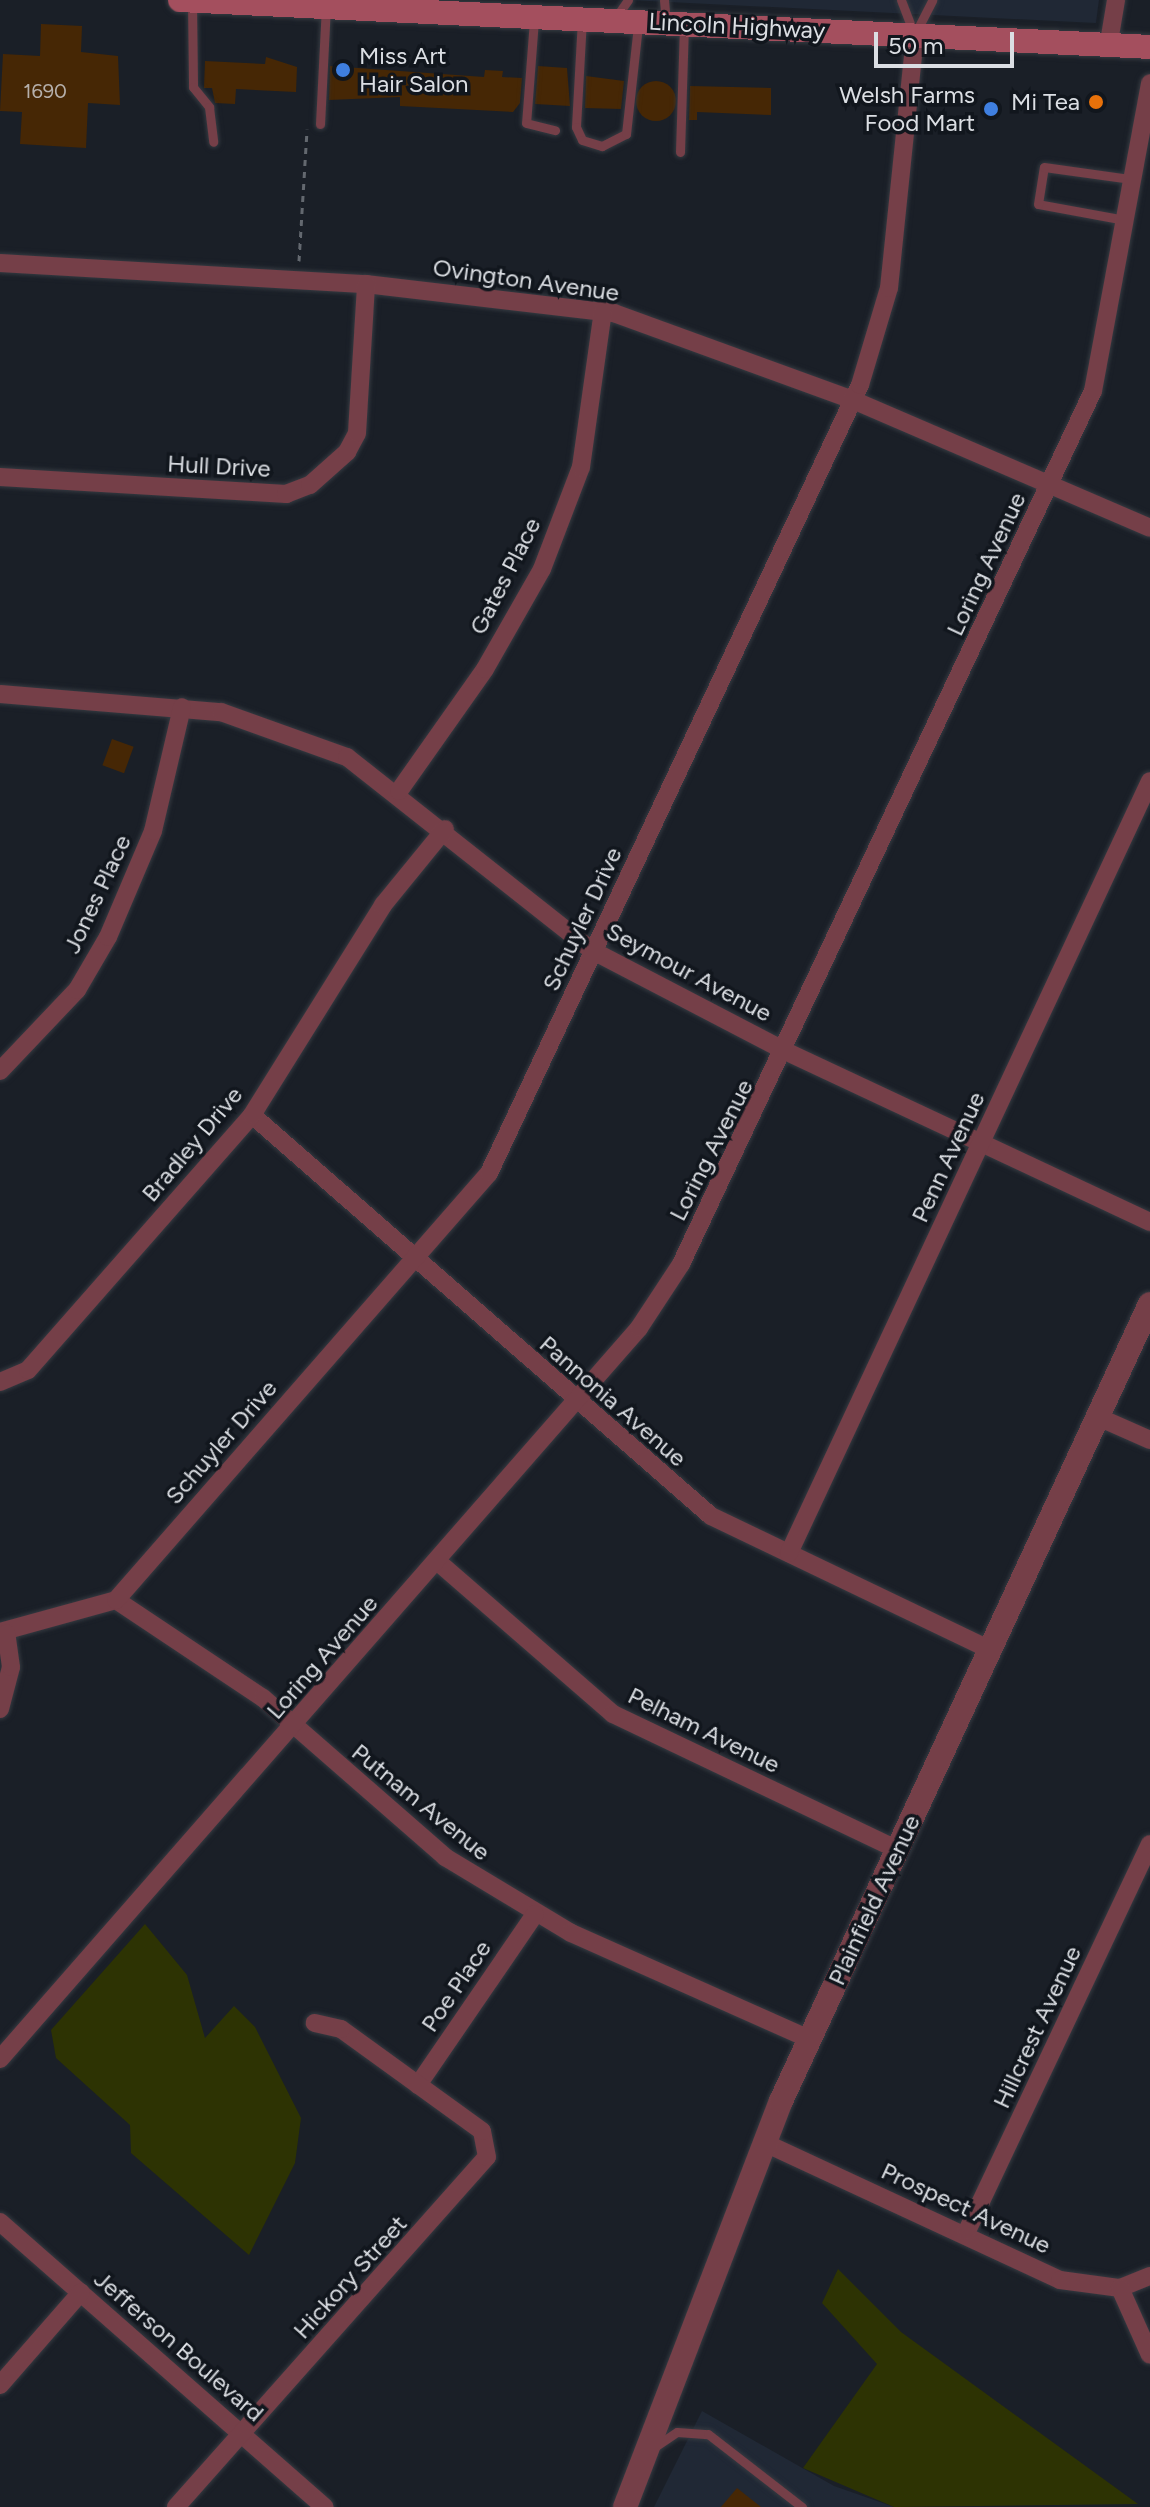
<!DOCTYPE html>
<html>
<head>
<meta charset="utf-8">
<style>
	body { margin:0 }
	#map { position:relative; width:1150px; height:2507px; overflow:hidden; background:#1a1f27; font-family:Figtree,sans-serif }
	div>[style] { position:absolute }
	[style*='--x'] { left:calc(var(--x)*1px); top:calc(var(--y)*1px); width:calc(var(--w)*1px); rotate:calc(var(--a)*1deg) }
	.built>* { inset:0; background:#202835 }
	.green>* { inset:0; background:#2d3303 }
	.building>* { inset:0; background:#462705; transform-origin:0 0 }
	.round { border-radius:50% }
	.path>* { height:3px; margin-top:-1.5px; transform-origin:0; background:repeating-linear-gradient(90deg,#63686f 0 6px,transparent 0 12px) }
	.roads { filter:drop-shadow(0 0 2px #353a41) drop-shadow(0 0 2px #353a41) }
	.service>* { height:9px; margin:-4.5px; padding:0 4.5px; transform-origin:4.5px; border-radius:4.5px; background:#753f48 }
	.minor>* { height:18px; margin:-9px; padding:0 9px; transform-origin:9px; border-radius:9px; background:#753f48 }
	.tertiary>* { height:24px; margin:-12px; padding:0 12px; transform-origin:12px; border-radius:12px; background:#753f48 }
	.secondary>* { height:24px; margin:-12px; padding:0 12px; transform-origin:12px; border-radius:12px; background:#a44f5e }
	.dots>* { width:22px; height:22px; translate:-50% -50%; box-sizing:border-box; border:4px solid #11161d; border-radius:50% }
	span { translate:-50% -50%; white-space:nowrap; text-align:center; line-height:1.15; -webkit-text-stroke:7px #11161d; paint-order:stroke }
	.number-label { font-size:20px; color:#b6b0ac }
	.number-label span { -webkit-text-stroke-width:0 }
	.street-label { font-size:24px; color:#dbdee3 }
	.poi-label { font-size:24px; color:#dbdee3 }
	.left { translate:0 -50%; text-align:left }
	.right { translate:-100% -50%; text-align:right }
	.scale { position:absolute; left:874px; top:32px; width:140px; height:36px; box-sizing:border-box; border:4px solid #dbdee3; border-top:0; padding-left:10px; font-size:24px; line-height:28px; white-space:nowrap; color:#dbdee3; -webkit-text-stroke:6px #11161d; paint-order:stroke }
</style>
</head>
<body>
<div id="map">
	<div class="built">
		<i style="clip-path:polygon(629px 0,1099px 0,1096px 23px)"></i>
		<i style="clip-path:polygon(702px 2411px,834px 2486px,894px 2507px,654px 2507px)"></i>
	</div>
	<div class="green">
		<i style="clip-path:polygon(145px 1924px,187px 1975px,205px 2038px,234px 2006px,255px 2027px,301px 2118px,295px 2163px,249px 2255px,131px 2153px,130px 2125px,56px 2058px,51px 2030px)"></i>
		<i style="clip-path:polygon(838px 2269px,901px 2332px,1138px 2504px,894px 2507px,803px 2468px,877px 2364px,822px 2303px)"></i>
	</div>
	<div class="building">
		<i style="clip-path:polygon(41px 24px,82px 26px,81px 52px,118px 56px,120px 105px,88px 103px,86px 148px,20px 144px,22px 112px,0 111px,3px 54px,40px 56px)"></i>
		<i style="clip-path:polygon(266px 57px,297px 67px,296px 92px,236px 89px,235px 104px,215px 103px,212px 88px,204px 88px,205px 61px,265px 64px)"></i>
		<i style="clip-path:polygon(330px 66px,484px 77px,485px 70px,503px 71px,502px 77px,522px 78px,520px 103px,513px 112px,400px 106px,400px 97px,329px 100px)"></i>
		<i style="clip-path:polygon(538px 66px,567px 68px,570px 106px,535px 104px)"></i>
		<i style="clip-path:polygon(586px 76px,624px 81px,621px 109px,585px 108px)"></i>
		<i class="round" style="left:636px;top:81px;width:40px;height:40px"></i>
		<i style="clip-path:polygon(690px 86px,771px 88px,771px 115px,697px 112px,697px 120px,689px 120px)"></i>
		<i style="left:112px;top:739px;width:23px;height:28px;rotate:20deg"></i>
		<i style="clip-path:polygon(737px 2488px,761px 2507px,721px 2507px)"></i>
	</div>
	<div class="path">
		<i style="--x:299;--y:261;--w:132;--a:-86.5"></i>
	</div>
	<div class="roads">
		<div class="service">
			<i style="--x:664;--y:0;--w:23;--a:85"></i>
			<i style="--x:901;--y:0;--w:34;--a:69"></i>
			<i style="--x:192;--y:1;--w:86;--a:89.3"></i>
			<i style="--x:193;--y:87;--w:26;--a:51"></i>
			<i style="--x:209;--y:107;--w:35;--a:83"></i>
			<i style="--x:616;--y:17;--w:21;--a:-55"></i>
			<i style="--x:582;--y:19;--w:108;--a:93.2"></i>
			<i style="--x:576;--y:127;--w:14;--a:65"></i>
			<i style="--x:582;--y:140;--w:21;--a:17"></i>
			<i style="--x:602;--y:146;--w:27;--a:-27"></i>
			<i style="--x:626;--y:134;--w:110;--a:-83.7"></i>
			<i style="--x:534;--y:20;--w:103;--a:94.4"></i>
			<i style="--x:526;--y:123;--w:30;--a:14"></i>
			<i style="--x:916;--y:32;--w:36;--a:-63"></i>
			<i style="--x:320;--y:124;--w:117;--a:-87.1"></i>
			<i style="--x:680;--y:152;--w:125;--a:-88.2"></i>
			<i style="--x:1125;--y:220;--w:88;--a:-169.6"></i>
			<i style="--x:1038;--y:204;--w:37;--a:-81"></i>
			<i style="--x:1044;--y:167;--w:88;--a:7.9"></i>
			<i style="--x:656;--y:2446;--w:25;--a:-34"></i>
			<i style="--x:677;--y:2432;--w:31;--a:4"></i>
			<i style="--x:708;--y:2434;--w:119;--a:37.8"></i>
		</div>
		<div class="minor">
			<i style="--x:1109;--y:42;--w:43;--a:-80.5"></i>
			<i style="--x:0;--y:263;--w:367;--a:3.3"></i>
			<i style="--x:366;--y:284;--w:250;--a:6.7"></i>
			<i style="--x:614;--y:313;--w:254;--a:20"></i>
			<i style="--x:853;--y:400;--w:323;--a:23.3"></i>
			<i style="--x:0;--y:477;--w:287;--a:3.4"></i>
			<i style="--x:286;--y:494;--w:26;--a:-21"></i>
			<i style="--x:310;--y:485;--w:50;--a:-41.7"></i>
			<i style="--x:347;--y:452;--w:21;--a:-62"></i>
			<i style="--x:357;--y:433;--w:149;--a:-86.5"></i>
			<i style="--x:0;--y:694;--w:222;--a:4.7"></i>
			<i style="--x:221;--y:712;--w:134;--a:19.7"></i>
			<i style="--x:347;--y:757;--w:313;--a:38.3"></i>
			<i style="--x:593;--y:951;--w:219;--a:27.5"></i>
			<i style="--x:787;--y:1052;--w:401;--a:25.1"></i>
			<i style="--x:399;--y:791;--w:149;--a:-54.8"></i>
			<i style="--x:485;--y:669;--w:115;--a:-60.3"></i>
			<i style="--x:542;--y:569;--w:109;--a:-69.1"></i>
			<i style="--x:581;--y:467;--w:158;--a:-82"></i>
			<i style="--x:0;--y:1071;--w:112;--a:-46.5"></i>
			<i style="--x:77;--y:990;--w:61;--a:-59.7"></i>
			<i style="--x:108;--y:937;--w:115;--a:-67"></i>
			<i style="--x:153;--y:831;--w:127;--a:-76.8"></i>
			<i style="--x:252;--y:1115;--w:609;--a:41.14"></i>
			<i style="--x:711;--y:1516;--w:310;--a:25.6"></i>
			<i style="--x:0;--y:1382;--w:30;--a:-23"></i>
			<i style="--x:28;--y:1370;--w:339;--a:-48.7"></i>
			<i style="--x:252;--y:1115;--w:248;--a:-58"></i>
			<i style="--x:383;--y:905;--w:98;--a:-50.8"></i>
			<i style="--x:1098;--y:1417;--w:57;--a:23.9"></i>
			<i style="--x:789;--y:1553;--w:852;--a:-64.94"></i>
			<i style="--x:437;--y:1561;--w:233;--a:41"></i>
			<i style="--x:613;--y:1714;--w:316;--a:25.5"></i>
			<i style="--x:116;--y:1600;--w:177;--a:33.7"></i>
			<i style="--x:263;--y:1698;--w:242;--a:41.1"></i>
			<i style="--x:445;--y:1857;--w:147;--a:31.1"></i>
			<i style="--x:571;--y:1933;--w:261;--a:24"></i>
			<i style="--x:0;--y:1632;--w:120;--a:-15.4"></i>
			<i style="--x:116;--y:1600;--w:567;--a:-48.86"></i>
			<i style="--x:489;--y:1173;--w:871;--a:-64.79"></i>
			<i style="--x:860;--y:385;--w:101;--a:-73.4"></i>
			<i style="--x:889;--y:288;--w:254;--a:-84.1"></i>
			<i style="--x:0;--y:1709;--w:43;--a:-75.3"></i>
			<i style="--x:11;--y:1667;--w:34;--a:-98"></i>
			<i style="--x:0;--y:2059;--w:971;--a:-48.84"></i>
			<i style="--x:639;--y:1328;--w:77;--a:-56.7"></i>
			<i style="--x:681;--y:1264;--w:965;--a:-64.74"></i>
			<i style="--x:1093;--y:391;--w:313;--a:-79.5"></i>
			<i style="--x:418;--y:2085;--w:207;--a:-55.6"></i>
			<i style="--x:765;--y:2143;--w:325;--a:24.9"></i>
			<i style="--x:1060;--y:2280;--w:61;--a:7.6"></i>
			<i style="--x:1120;--y:2288;--w:32;--a:-22"></i>
			<i style="--x:0;--y:2222;--w:432;--a:41.3"></i>
			<i style="--x:967;--y:2231;--w:428;--a:-64.7"></i>
			<i style="--x:1120;--y:2288;--w:73;--a:65.9"></i>
			<i style="--x:0;--y:2385;--w:123;--a:-48.9"></i>
			<i style="--x:176;--y:2507;--w:468;--a:-48.4"></i>
			<i style="--x:487;--y:2157;--w:26;--a:-101"></i>
			<i style="--x:482;--y:2131;--w:174;--a:-144.1"></i>
			<i style="--x:341;--y:2029;--w:27;--a:-167"></i>
		</div>
		<div class="tertiary">
			<i style="--x:625;--y:2507;--w:435;--a:-69"></i>
			<i style="--x:781;--y:2101;--w:878;--a:-65.16"></i>
		</div>
		<div class="secondary">
			<i style="--x:180;--y:0;--w:971;--a:2.77"></i>
		</div>
	</div>
	<div class="dots">
		<i style="left:343px;top:70px;background:#3f7fe0"></i>
		<i style="left:1096px;top:102px;background:#e8710a"></i>
		<i style="left:991px;top:109px;background:#3f7fe0"></i>
	</div>
	<div class="number-label">
		<span style="left:45px;top:91px">1690</span>
	</div>
	<div class="street-label">
		<span style="left:737px;top:26px;rotate:3deg">Lincoln Highway</span>
		<span style="left:526px;top:280px;rotate:8deg">Ovington Avenue</span>
		<span style="left:219px;top:466px;rotate:3deg">Hull Drive</span>
		<span style="left:986px;top:564px;rotate:-65deg">Loring Avenue</span>
		<span style="left:505px;top:576px;rotate:-63deg">Gates Place</span>
		<span style="left:97px;top:894px;rotate:-65deg">Jones Place</span>
		<span style="left:582px;top:919px;rotate:-65deg">Schuyler Drive</span>
		<span style="left:689px;top:972px;rotate:28deg">Seymour Avenue</span>
		<span style="left:192px;top:1144px;rotate:-50deg">Bradley Drive</span>
		<span style="left:711px;top:1150px;rotate:-63deg">Loring Avenue</span>
		<span style="left:948px;top:1157px;rotate:-65deg">Penn Avenue</span>
		<span style="left:613px;top:1401px;rotate:41deg">Pannonia Avenue</span>
		<span style="left:221px;top:1442px;rotate:-49deg">Schuyler Drive</span>
		<span style="left:322px;top:1657px;rotate:-49deg">Loring Avenue</span>
		<span style="left:704px;top:1730px;rotate:26deg">Pelham Avenue</span>
		<span style="left:421px;top:1802px;rotate:39deg">Putnam Avenue</span>
		<span style="left:874px;top:1900px;rotate:-65deg">Plainfield Avenue</span>
		<span style="left:456px;top:1986px;rotate:-56deg">Poe Place</span>
		<span style="left:1037px;top:2027px;rotate:-65deg">Hillcrest Avenue</span>
		<span style="left:966px;top:2208px;rotate:25deg">Prospect Avenue</span>
		<span style="left:350px;top:2277px;rotate:-48deg">Hickory Street</span>
		<span style="left:179px;top:2346px;rotate:41deg">Jefferson Boulevard</span>
	</div>
	<div class="poi-label">
		<span class="left" style="left:359px;top:70px">Miss Art<br>Hair Salon</span>
		<span class="right" style="left:975px;top:109px">Welsh Farms<br>Food Mart</span>
		<span class="right" style="left:1080px;top:102px">Mi Tea</span>
	</div>
	<div class="scale">50 m</div>
</div>
</body>
</html>
